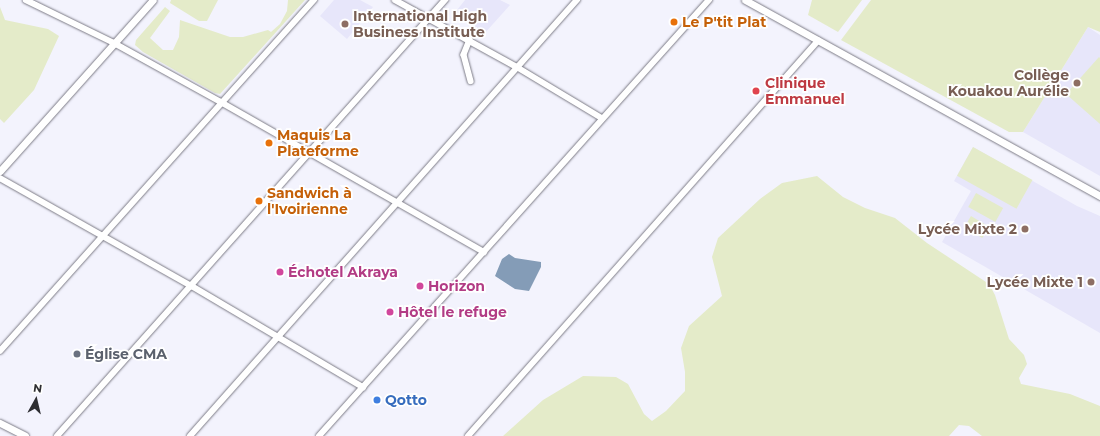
<!DOCTYPE html>
<html>
<head>
<meta charset="utf-8">
<style>
	body { margin:0 }
	#map { position:relative; width:1100px; height:436px; overflow:hidden; background:#f3f3fd; font-family:Montserrat,sans-serif }
	div>[style] { position:absolute }
	[style*='--x'] { left:calc(var(--x)*1px); top:calc(var(--y)*1px); width:calc(var(--w)*1px); rotate:calc(var(--a)*1deg) }
	.built>* { inset:0; background:#e7e6fa }
	.green>* { inset:0; background:#e4ebc9; transform-origin:0 0 }
	.water>* { inset:0; background:#849cb7 }
	.roads { filter:drop-shadow(0 0 1px #7c7b86) drop-shadow(0 0 1px #7c7b86) }
	.minor>* { height:5.5px; margin:-2.75px; padding:0 2.75px; transform-origin:2.75px; border-radius:2.75px; background:#fff }
	.tertiary>* { height:7px; margin:-3.5px; padding:0 3.5px; transform-origin:3.5px; border-radius:3.5px; background:#fff }
	.dots>* { width:11px; height:11px; translate:-50% -50%; box-sizing:border-box; border:2px solid #fff; border-radius:50% }
	span { translate:-50% -50%; white-space:nowrap; text-align:center; line-height:1.15; -webkit-text-stroke:3.5px #fff; paint-order:stroke }
	.education-label { font-size:14px; color:#785e54; font-weight:700 }
	.left { translate:0 -50%; text-align:left }
	.right { translate:-100% -50%; text-align:right }
	.food-label { font-size:14px; color:#c56008; font-weight:700 }
	.health-label { font-size:14px; color:#be3a42; font-weight:700 }
	.hotel-label { font-size:14px; color:#b23c85; font-weight:700 }
	.worship-label { font-size:14px; color:#5b616d; font-weight:700 }
	.shop-label { font-size:14px; color:#366cbe; font-weight:700 }
	.north { position:absolute; left:16px; top:380px; width:40px; height:40px; -webkit-text-stroke:3px #fff; paint-order:stroke; rotate:8deg; font-size:11px; font-weight:700; line-height:16px; text-align:center; color:#2e2e32 }
	.north::after { content:''; display:block; margin:auto; width:14px; height:18px; background:#2e2e32; clip-path:polygon(50% 0,100% 100%,50% 72%,0 100%) }
</style>
</head>
<body>
<div id="map">
	<div class="built">
		<i style="clip-path:polygon(334px 0,360px 0,373px 7px,347px 39px,320px 16px)"></i>
		<i style="clip-path:polygon(465px 0,500px 0,510px 5px,484px 34px,453px 15px)"></i>
		<i style="clip-path:polygon(1088px 27px,1100px 35px,1100px 176px,1023px 132px)"></i>
		<i style="clip-path:polygon(973px 147px,1077px 206px,1100px 216px,1100px 333px,942px 242px,971px 191px,954px 181px)"></i>
	</div>
	<div class="green">
		<i style="clip-path:polygon(171px 0,218px 0,207px 21px,199px 21px,170px 3px)"></i>
		<i style="clip-path:polygon(288px 0,305px 0,220px 94px,215px 93px,143px 52px,135px 45px,136px 40px,165px 7px,170px 11px,150px 38px,163px 50px,173px 50px,179px 37px,180px 20px,230px 37px,243px 37px,268px 30px,271px 32px,280px 24px,287px 11px)"></i>
		<i style="clip-path:polygon(812px 0,862px 0,838px 32px,808px 15px)"></i>
		<i style="clip-path:polygon(871px 0,1100px 0,1100px 32px,1088px 27px,1023px 132px,1009px 132px,841px 40px)"></i>
		<i style="clip-path:polygon(0 7px,5px 20px,48px 29px,59px 36px,34px 90px,4px 123px,0 119px)"></i>
		<i style="clip-path:polygon(1099px 57px,1100px 58px,1100px 124px,1066px 94px)"></i>
		<i style="left:973px;top:147px;width:68px;height:33px;rotate:29deg"></i>
		<i style="clip-path:polygon(817px 176px,843px 197px,865px 208px,895px 218px,927px 243px,989px 284px,995px 295px,1009px 339px,1024px 355px,1027px 364px,1019px 378px,1021px 384px,1070px 394px,1100px 406px,1100px 436px,982px 436px,969px 426px,959px 425px,949px 436px,503px 436px,543px 400px,583px 376px,616px 377px,628px 384px,644px 414px,652px 421px,666px 411px,685px 391px,685px 372px,681px 348px,689px 326px,722px 296px,712px 257px,718px 238px,760px 199px,782px 183px)"></i>
		<i style="left:976px;top:193px;width:31px;height:16px;rotate:29deg"></i>
		<i style="left:971px;top:216px;width:21px;height:13px;rotate:31deg"></i>
	</div>
	<div class="water">
		<i style="clip-path:polygon(509px 254px,515px 258px,541px 262px,541px 267px,529px 291px,515px 289px,495px 276px,502px 259px)"></i>
	</div>
	<div class="roads">
		<div class="minor">
			<i style="--x:26;--y:0;--w:98;--a:26"></i>
			<i style="--x:114;--y:43;--w:122;--a:28.9"></i>
			<i style="--x:221;--y:102;--w:303;--a:29.7"></i>
			<i style="--x:395;--y:0;--w:139;--a:28.8"></i>
			<i style="--x:517;--y:67;--w:99;--a:31"></i>
			<i style="--x:470;--y:40;--w:16;--a:112"></i>
			<i style="--x:464;--y:55;--w:27;--a:75"></i>
			<i style="--x:0;--y:178;--w:220;--a:29.4"></i>
			<i style="--x:192;--y:286;--w:199;--a:30.6"></i>
			<i style="--x:0;--y:351;--w:471;--a:-48.2"></i>
			<i style="--x:57;--y:436;--w:584;--a:-48.33"></i>
			<i style="--x:190;--y:436;--w:583;--a:-48.41"></i>
			<i style="--x:319;--y:436;--w:585;--a:-48.19"></i>
			<i style="--x:468;--y:436;--w:528;--a:-48.46"></i>
		</div>
		<div class="tertiary">
			<i style="--x:745;--y:0;--w:406;--a:28.9"></i>
			<i style="--x:0;--y:171;--w:229;--a:-48.2"></i>
			<i style="--x:0;--y:423;--w:28;--a:27"></i>
		</div>
	</div>
	<div class="dots">
		<i style="left:674px;top:22px;background:#e8710a"></i>
		<i style="left:345px;top:24px;background:#8d6e63"></i>
		<i style="left:1077px;top:83px;background:#8d6e63"></i>
		<i style="left:756px;top:91px;background:#e0444e"></i>
		<i style="left:269px;top:143px;background:#e8710a"></i>
		<i style="left:259px;top:201px;background:#e8710a"></i>
		<i style="left:1025px;top:229px;background:#8d6e63"></i>
		<i style="left:280px;top:272px;background:#d1479c"></i>
		<i style="left:1091px;top:282px;background:#8d6e63"></i>
		<i style="left:420px;top:286px;background:#d1479c"></i>
		<i style="left:390px;top:312px;background:#d1479c"></i>
		<i style="left:77px;top:354px;background:#6b7280"></i>
		<i style="left:377px;top:400px;background:#3f7fe0"></i>
	</div>
	<div class="education-label">
		<span class="left" style="left:353px;top:24px">International High<br>Business Institute</span>
		<span class="right" style="left:1069px;top:83px">Collège<br>Kouakou Aurélie</span>
		<span class="right" style="left:1017px;top:229px">Lycée Mixte 2</span>
		<span class="right" style="left:1083px;top:282px">Lycée Mixte 1</span>
	</div>
	<div class="food-label">
		<span class="left" style="left:682px;top:22px">Le P'tit Plat</span>
		<span class="left" style="left:277px;top:143px">Maquis La<br>Plateforme</span>
		<span class="left" style="left:267px;top:201px">Sandwich à<br>l'Ivoirienne</span>
	</div>
	<div class="health-label">
		<span class="left" style="left:765px;top:91px">Clinique<br>Emmanuel</span>
	</div>
	<div class="hotel-label">
		<span class="left" style="left:288px;top:272px">Échotel Akraya</span>
		<span class="left" style="left:428px;top:286px">Horizon</span>
		<span class="left" style="left:398px;top:312px">Hôtel le refuge</span>
	</div>
	<div class="worship-label">
		<span class="left" style="left:85px;top:354px">Église CMA</span>
	</div>
	<div class="shop-label">
		<span class="left" style="left:385px;top:400px">Qotto</span>
	</div>
	<div class="north">N</div>
</div>
</body>
</html>
